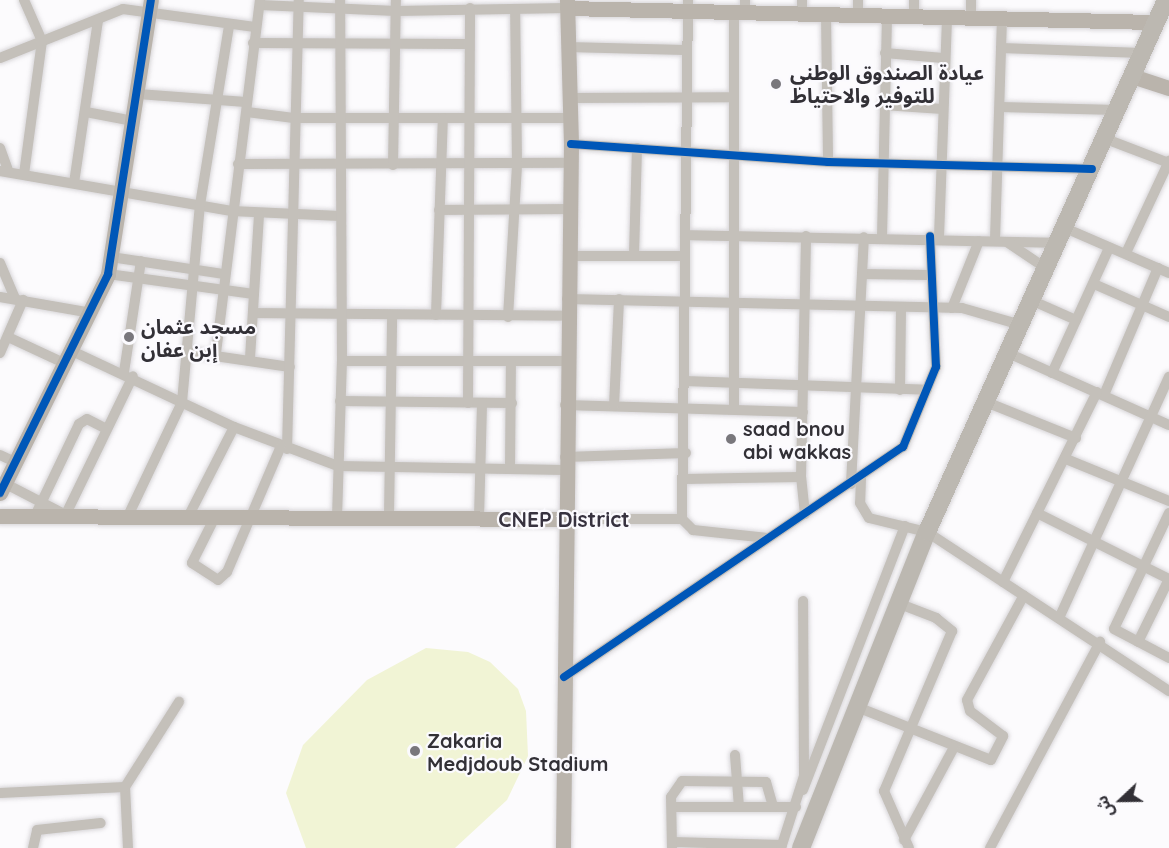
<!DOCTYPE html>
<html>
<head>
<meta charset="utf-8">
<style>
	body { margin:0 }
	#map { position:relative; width:1169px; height:848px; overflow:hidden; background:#fcfbfd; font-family:Quicksand,"Noto Sans Arabic",sans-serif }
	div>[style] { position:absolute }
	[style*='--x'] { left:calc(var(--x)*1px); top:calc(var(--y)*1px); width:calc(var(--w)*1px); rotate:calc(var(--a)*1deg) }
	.green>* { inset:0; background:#f1f4d5 }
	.roads { filter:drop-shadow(0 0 2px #d8d6d9) drop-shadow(0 0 2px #d8d6d9) }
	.street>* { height:10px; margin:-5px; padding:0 5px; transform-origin:5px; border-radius:5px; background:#c4c0ba }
	.secondary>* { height:15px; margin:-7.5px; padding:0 7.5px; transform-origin:7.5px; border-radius:7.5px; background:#bab4ac }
	.primary>* { height:18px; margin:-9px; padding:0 9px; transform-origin:9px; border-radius:9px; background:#bcb8b1 }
	.cycleway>* { height:8px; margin:-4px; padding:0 4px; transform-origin:4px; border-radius:4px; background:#0057b8 }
	.dots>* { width:16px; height:16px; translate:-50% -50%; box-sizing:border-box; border:3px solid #fbfafe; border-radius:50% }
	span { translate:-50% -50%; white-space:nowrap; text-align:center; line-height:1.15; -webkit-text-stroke:4.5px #fbfafe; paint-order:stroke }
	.poi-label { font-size:20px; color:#323036; font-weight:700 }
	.left { translate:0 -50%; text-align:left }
	.neighbourhood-label { font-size:21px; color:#37323f; font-weight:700 }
	.north { position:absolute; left:1091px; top:770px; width:60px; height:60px; -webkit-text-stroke:4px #fbfafe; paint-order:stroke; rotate:248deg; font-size:16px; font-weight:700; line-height:24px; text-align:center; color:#323036 }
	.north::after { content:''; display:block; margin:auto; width:21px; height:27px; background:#323036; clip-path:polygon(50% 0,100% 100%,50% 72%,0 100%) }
</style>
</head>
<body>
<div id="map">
	<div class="green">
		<i style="clip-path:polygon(426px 648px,468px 652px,490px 662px,518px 689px,526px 711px,528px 756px,507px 800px,455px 848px,306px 848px,286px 793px,303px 745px,367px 680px)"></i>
	</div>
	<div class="roads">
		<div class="street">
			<i style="--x:260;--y:5;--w:136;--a:2.5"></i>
			<i style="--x:396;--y:11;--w:171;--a:-1"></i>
			<i style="--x:745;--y:12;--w:12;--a:-90"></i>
			<i style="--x:802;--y:14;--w:14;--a:-90"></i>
			<i style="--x:826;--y:14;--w:148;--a:89.2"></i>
			<i style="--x:858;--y:15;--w:15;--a:-90"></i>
			<i style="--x:914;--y:16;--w:16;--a:-90"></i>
			<i style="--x:971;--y:18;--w:18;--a:-90"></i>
			<i style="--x:253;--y:43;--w:214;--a:0.3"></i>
			<i style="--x:567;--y:47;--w:118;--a:1.5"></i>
			<i style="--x:1001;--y:48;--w:141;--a:2"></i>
			<i style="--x:885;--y:53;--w:58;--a:4.9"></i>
			<i style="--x:0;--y:58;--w:132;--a:-21.7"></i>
			<i style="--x:123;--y:9;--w:133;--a:7.8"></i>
			<i style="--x:138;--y:94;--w:108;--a:4.2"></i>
			<i style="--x:569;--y:98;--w:165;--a:-0.3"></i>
			<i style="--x:883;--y:105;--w:60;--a:3.8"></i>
			<i style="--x:1000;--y:107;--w:117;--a:1.5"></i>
			<i style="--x:86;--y:112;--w:48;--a:10.8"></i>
			<i style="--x:247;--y:112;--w:47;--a:7.3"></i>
			<i style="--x:294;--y:118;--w:276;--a:0"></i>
			<i style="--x:1106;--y:139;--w:67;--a:20.9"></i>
			<i style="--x:571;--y:144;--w:258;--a:4"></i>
			<i style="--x:828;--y:162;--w:264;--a:1.5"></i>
			<i style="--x:0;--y:148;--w:23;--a:70"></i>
			<i style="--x:238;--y:164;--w:332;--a:-0.2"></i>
			<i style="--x:393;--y:165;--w:165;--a:-89"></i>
			<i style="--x:0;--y:171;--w:235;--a:9.8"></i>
			<i style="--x:232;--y:211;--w:108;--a:2.7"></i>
			<i style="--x:24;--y:174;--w:134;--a:-82.3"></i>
			<i style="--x:42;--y:41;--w:45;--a:-113.7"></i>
			<i style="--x:74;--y:183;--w:165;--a:-81.6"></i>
			<i style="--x:439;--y:210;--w:130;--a:-0.4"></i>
			<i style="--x:1065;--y:228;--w:113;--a:23.4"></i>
			<i style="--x:685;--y:235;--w:374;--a:1.2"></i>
			<i style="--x:882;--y:237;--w:221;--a:-88.7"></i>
			<i style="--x:939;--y:237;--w:220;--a:-87.9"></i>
			<i style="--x:995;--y:240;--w:221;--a:-88.2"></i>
			<i style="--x:1007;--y:242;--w:48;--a:34"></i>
			<i style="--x:1126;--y:253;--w:102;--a:-64.9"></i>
			<i style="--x:634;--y:255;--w:107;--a:-88.4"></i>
			<i style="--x:569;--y:256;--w:114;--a:0"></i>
			<i style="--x:111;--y:257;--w:113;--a:8.6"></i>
			<i style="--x:0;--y:263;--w:38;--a:67"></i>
			<i style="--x:108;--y:274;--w:147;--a:7.8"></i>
			<i style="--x:862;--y:274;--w:67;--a:0.9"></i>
			<i style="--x:1094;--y:284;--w:82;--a:23.7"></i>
			<i style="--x:0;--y:297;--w:93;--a:9.9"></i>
			<i style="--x:567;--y:299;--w:395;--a:1.3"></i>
			<i style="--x:962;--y:308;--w:61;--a:16.1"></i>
			<i style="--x:1033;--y:301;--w:47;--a:23.8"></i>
			<i style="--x:952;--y:308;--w:72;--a:-68.1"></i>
			<i style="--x:253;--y:313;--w:315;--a:0.5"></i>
			<i style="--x:436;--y:315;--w:197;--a:-88"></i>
			<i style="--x:508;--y:317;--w:153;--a:-86.6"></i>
			<i style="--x:517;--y:164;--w:155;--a:-90.7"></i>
			<i style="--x:8;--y:337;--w:64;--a:25"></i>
			<i style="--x:72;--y:351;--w:179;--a:25.1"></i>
			<i style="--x:234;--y:427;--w:111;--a:20.6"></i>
			<i style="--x:338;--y:466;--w:227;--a:1"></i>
			<i style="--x:188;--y:352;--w:103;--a:8.4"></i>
			<i style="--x:0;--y:353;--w:58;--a:-66.5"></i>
			<i style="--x:216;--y:353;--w:356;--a:-82.9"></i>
			<i style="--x:1008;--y:353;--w:176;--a:24.1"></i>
			<i style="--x:250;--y:358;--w:144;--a:-86.4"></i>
			<i style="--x:342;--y:361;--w:225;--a:0"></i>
			<i style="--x:124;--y:372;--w:112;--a:-81.3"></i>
			<i style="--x:1052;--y:373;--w:137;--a:-65.5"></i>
			<i style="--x:685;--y:381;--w:242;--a:2.1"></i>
			<i style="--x:900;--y:390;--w:82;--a:-89.3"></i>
			<i style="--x:1104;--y:395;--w:138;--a:-67"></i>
			<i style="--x:340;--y:401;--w:172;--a:0.7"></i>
			<i style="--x:986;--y:402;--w:97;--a:21.8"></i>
			<i style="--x:468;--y:403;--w:395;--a:-89.7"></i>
			<i style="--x:565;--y:405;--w:238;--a:1.7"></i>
			<i style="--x:614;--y:406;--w:107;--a:-87.3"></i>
			<i style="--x:734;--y:408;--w:396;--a:-90"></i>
			<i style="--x:287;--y:449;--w:449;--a:-88.5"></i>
			<i style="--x:0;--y:455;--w:19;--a:25"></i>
			<i style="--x:565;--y:457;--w:121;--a:-1.9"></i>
			<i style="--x:1066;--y:459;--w:111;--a:22.2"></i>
			<i style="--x:510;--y:468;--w:107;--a:-89.5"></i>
			<i style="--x:861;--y:478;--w:25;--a:92"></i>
			<i style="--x:860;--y:503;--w:17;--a:59"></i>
			<i style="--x:869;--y:518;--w:60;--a:13.6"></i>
			<i style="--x:927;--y:532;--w:290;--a:33.3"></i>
			<i style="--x:685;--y:479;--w:116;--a:-1"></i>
			<i style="--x:6;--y:484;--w:68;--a:27.3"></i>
			<i style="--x:851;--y:484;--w:247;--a:-87"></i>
			<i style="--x:1037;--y:513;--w:148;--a:26.6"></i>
			<i style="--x:1169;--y:579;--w:70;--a:116.2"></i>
			<i style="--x:1169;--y:513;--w:128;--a:115.4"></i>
			<i style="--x:1114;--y:629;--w:62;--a:27.8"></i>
			<i style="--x:66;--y:514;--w:153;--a:-64.1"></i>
			<i style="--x:805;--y:514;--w:37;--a:-96"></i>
			<i style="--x:801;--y:477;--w:241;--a:-88.8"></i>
			<i style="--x:389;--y:516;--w:200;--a:-89.1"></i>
			<i style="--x:34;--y:518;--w:104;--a:-64.4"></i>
			<i style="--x:79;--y:424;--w:9;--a:-32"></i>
			<i style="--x:87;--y:419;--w:22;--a:27"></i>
			<i style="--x:127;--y:518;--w:128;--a:-64.6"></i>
			<i style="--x:182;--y:402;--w:198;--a:-84.8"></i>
			<i style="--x:200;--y:205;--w:182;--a:-80.8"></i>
			<i style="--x:337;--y:518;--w:157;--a:-88.2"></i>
			<i style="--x:342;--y:361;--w:361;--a:-90.3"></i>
			<i style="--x:479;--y:518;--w:115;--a:-88.5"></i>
			<i style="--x:187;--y:519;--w:103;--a:-62.9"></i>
			<i style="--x:564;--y:519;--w:118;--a:0"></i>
			<i style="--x:682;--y:519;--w:16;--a:45"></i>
			<i style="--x:693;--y:530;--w:75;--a:6.1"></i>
			<i style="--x:682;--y:519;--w:519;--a:-89.34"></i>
			<i style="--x:213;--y:521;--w:47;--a:116.6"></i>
			<i style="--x:192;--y:563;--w:31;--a:33"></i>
			<i style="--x:218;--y:580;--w:12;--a:-42"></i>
			<i style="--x:227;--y:572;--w:137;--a:-66.8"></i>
			<i style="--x:1003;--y:582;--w:212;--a:-63.7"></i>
			<i style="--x:900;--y:604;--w:39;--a:21"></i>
			<i style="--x:936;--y:618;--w:21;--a:39"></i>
			<i style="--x:952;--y:631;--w:174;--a:113"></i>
			<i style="--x:884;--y:791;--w:62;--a:66.3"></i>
			<i style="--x:1060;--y:616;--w:263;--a:-65.5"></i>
			<i style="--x:564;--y:677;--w:410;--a:-34.2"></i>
			<i style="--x:903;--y:447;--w:87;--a:-67.6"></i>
			<i style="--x:936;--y:367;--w:131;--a:-92.6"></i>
			<i style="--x:857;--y:707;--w:144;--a:21.6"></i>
			<i style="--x:991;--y:760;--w:27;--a:-63"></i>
			<i style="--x:1003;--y:736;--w:41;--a:-142.9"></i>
			<i style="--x:970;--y:711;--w:11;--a:-105"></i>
			<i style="--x:967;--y:700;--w:119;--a:-61.5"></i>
			<i style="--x:735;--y:755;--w:52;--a:85.6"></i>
			<i style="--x:803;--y:790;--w:283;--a:-68.9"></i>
			<i style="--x:0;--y:793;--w:125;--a:-2.7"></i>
			<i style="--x:672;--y:807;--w:124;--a:0"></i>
			<i style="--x:904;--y:840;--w:106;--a:-61.7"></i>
			<i style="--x:672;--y:842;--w:110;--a:1.6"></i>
			<i style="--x:33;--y:848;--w:18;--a:-77"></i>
			<i style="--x:37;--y:830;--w:64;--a:-6.2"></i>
			<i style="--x:128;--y:848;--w:61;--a:-92.8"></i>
			<i style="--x:125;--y:787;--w:101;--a:-57.6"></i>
			<i style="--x:672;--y:848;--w:51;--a:-91.1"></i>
			<i style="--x:671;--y:797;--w:19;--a:-55"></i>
			<i style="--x:682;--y:781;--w:84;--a:0.7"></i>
			<i style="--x:766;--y:782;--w:26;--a:74"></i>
			<i style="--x:781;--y:848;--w:76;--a:-72.3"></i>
			<i style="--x:804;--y:776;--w:175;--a:-90.3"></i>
			<i style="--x:990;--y:848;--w:234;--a:-61.9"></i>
		</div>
		<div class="secondary">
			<i style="--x:567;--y:8;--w:587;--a:1.37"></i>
			<i style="--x:1132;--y:76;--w:39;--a:18"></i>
			<i style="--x:0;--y:493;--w:244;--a:-63.7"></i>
			<i style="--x:108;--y:274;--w:277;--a:-81.1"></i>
			<i style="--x:0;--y:516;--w:564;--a:0.3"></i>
			<i style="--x:563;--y:848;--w:704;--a:-89.35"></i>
			<i style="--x:571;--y:144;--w:144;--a:-91.6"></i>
		</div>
		<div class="primary">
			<i style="--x:801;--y:848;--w:340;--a:-68.3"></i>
			<i style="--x:927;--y:532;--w:583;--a:-65.81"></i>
		</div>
	</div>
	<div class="cycleway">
		<i style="--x:571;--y:144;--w:258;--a:4"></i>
		<i style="--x:828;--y:162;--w:264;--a:1.5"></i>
		<i style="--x:0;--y:493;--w:244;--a:-63.7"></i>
		<i style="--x:108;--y:274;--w:277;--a:-81.1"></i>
		<i style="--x:564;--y:677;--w:410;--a:-34.2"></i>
		<i style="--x:903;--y:447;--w:87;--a:-67.6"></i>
		<i style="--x:936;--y:367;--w:131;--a:-92.6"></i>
	</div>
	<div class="dots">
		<i style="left:776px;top:84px;background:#79777c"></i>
		<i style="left:129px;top:337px;background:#79777c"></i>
		<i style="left:731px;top:439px;background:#79777c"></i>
		<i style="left:415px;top:751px;background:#79777c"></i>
	</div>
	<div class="poi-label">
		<span class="left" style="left:790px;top:84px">عيادة الصندوق الوطني<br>للتوفير والاحتياط</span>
		<span class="left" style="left:141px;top:338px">مسجد عثمان<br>إبن عفان</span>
		<span class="left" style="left:743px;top:440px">saad bnou<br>abi wakkas</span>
		<span class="left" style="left:427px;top:752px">Zakaria<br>Medjdoub Stadium</span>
	</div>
	<div class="neighbourhood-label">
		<span style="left:564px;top:519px">CNEP District</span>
	</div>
	<div class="north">ش</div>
</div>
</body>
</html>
